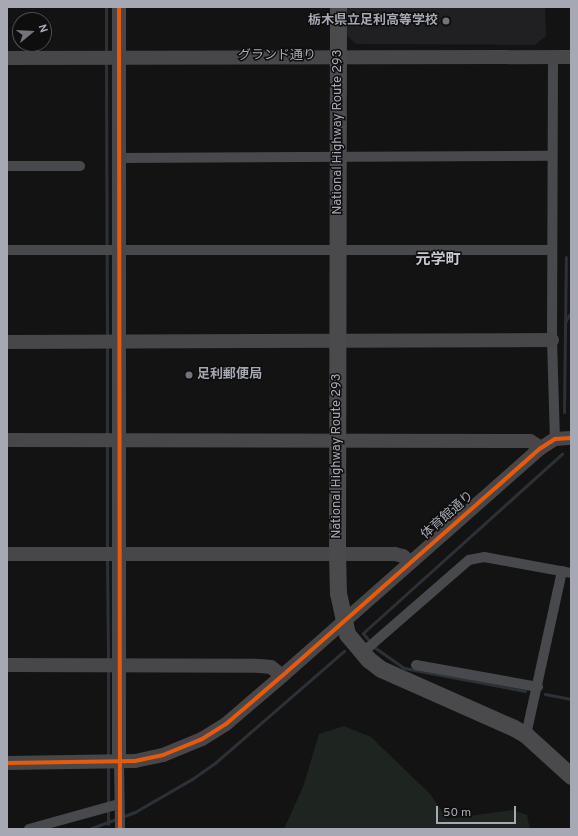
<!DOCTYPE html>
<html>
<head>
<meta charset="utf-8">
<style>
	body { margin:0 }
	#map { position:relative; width:578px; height:836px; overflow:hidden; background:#131314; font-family:Overpass,"Noto Sans JP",sans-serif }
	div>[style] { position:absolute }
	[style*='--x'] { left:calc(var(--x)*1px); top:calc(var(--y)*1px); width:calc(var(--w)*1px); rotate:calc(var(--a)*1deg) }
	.built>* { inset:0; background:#202022 }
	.green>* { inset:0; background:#1e241f }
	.stream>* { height:3px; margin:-1.5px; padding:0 1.5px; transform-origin:1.5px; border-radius:1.5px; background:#2c3138 }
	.street>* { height:10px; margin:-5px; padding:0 5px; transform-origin:5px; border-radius:5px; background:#48494c }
	.secondary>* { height:14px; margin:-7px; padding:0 7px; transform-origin:7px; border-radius:7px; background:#47474a }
	.highway>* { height:17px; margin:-8.5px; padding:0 8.5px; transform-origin:8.5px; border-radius:8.5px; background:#4a4a4d }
	.cycleway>* { height:4px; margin:-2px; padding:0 2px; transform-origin:2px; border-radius:2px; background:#e8590c }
	.dots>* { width:11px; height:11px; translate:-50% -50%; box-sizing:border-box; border:2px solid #0e0e0f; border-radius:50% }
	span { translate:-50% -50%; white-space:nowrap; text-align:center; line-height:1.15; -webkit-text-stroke:3px #0e0e0f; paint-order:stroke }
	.poi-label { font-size:13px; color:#a6a8b3; font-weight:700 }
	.right { translate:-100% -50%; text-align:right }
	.left { translate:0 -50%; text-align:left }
	.street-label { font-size:13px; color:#a6a8b3 }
	.quarter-label { font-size:15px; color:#c6c8d0; font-weight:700 }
	.frame { position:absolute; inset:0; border:8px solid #a6a8b3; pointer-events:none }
	.north { position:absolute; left:12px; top:12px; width:40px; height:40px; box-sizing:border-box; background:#0e0e0f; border:1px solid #4b4c51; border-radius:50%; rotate:72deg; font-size:11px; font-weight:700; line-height:16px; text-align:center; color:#a6a8b3 }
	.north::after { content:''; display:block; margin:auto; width:14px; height:18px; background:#73747b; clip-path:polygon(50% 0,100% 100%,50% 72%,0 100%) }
	.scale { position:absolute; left:436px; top:806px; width:80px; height:18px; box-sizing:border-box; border:2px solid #a6a8b3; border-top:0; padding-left:5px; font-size:12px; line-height:14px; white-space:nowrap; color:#a6a8b3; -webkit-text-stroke:3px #0e0e0f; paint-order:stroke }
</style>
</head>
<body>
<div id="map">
	<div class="built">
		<i style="clip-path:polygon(347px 7px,545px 7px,546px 36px,535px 45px,356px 44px,347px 36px)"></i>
	</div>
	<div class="green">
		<i style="clip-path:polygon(344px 726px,371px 737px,430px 794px,447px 819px,512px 810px,527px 815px,530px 829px,284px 829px,303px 787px,319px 734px)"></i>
	</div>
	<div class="stream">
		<i style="--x:106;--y:7;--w:46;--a:90"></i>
		<i style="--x:106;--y:61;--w:276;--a:89.8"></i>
		<i style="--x:565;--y:322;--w:12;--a:-59"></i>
		<i style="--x:107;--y:345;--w:92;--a:90"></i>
		<i style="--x:564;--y:412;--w:155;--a:-89.3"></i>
		<i style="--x:107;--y:445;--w:106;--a:90"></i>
		<i style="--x:107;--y:559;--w:102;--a:89.4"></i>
		<i style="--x:108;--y:669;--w:88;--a:90"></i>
		<i style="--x:525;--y:691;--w:123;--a:-169.2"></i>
		<i style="--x:404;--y:668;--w:35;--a:-145"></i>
		<i style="--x:375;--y:648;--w:19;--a:-129"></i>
		<i style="--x:363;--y:633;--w:268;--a:-42"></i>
		<i style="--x:545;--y:694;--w:26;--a:11"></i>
		<i style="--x:108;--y:765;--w:59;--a:90"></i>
		<i style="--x:89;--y:829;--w:49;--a:-20.3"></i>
		<i style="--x:135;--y:812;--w:66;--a:-30.1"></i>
		<i style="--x:192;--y:779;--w:28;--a:-35"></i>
		<i style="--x:215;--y:763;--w:171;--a:-41"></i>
	</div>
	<div class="street">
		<i style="--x:553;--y:57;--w:283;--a:90.2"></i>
		<i style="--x:552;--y:340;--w:99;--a:88.3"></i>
		<i style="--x:119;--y:158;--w:433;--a:-0.3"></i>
		<i style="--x:7;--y:166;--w:73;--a:0"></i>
		<i style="--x:7;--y:250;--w:545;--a:0"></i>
		<i style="--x:362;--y:653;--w:142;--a:-41"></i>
		<i style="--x:469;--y:560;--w:15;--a:-11"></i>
		<i style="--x:484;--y:557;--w:88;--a:10.4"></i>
		<i style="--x:416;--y:665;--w:124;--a:10.2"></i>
		<i style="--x:526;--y:735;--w:168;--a:-77.6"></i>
		<i style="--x:119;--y:762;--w:67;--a:89.1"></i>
		<i style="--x:29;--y:829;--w:93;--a:-15.5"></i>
	</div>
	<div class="secondary">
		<i style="--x:119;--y:7;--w:755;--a:90"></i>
		<i style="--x:7;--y:58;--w:564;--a:-0.1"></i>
		<i style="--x:7;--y:342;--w:545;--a:-0.21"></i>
		<i style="--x:7;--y:440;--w:523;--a:0.11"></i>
		<i style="--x:530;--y:441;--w:13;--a:32"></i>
		<i style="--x:7;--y:554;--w:388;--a:0"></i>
		<i style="--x:395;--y:554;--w:8;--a:14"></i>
		<i style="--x:403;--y:556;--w:8;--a:45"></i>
		<i style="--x:7;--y:665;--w:253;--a:0.2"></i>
		<i style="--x:260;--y:666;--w:11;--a:5"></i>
		<i style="--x:271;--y:667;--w:14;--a:39"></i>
		<i style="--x:7;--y:763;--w:128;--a:-0.9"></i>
		<i style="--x:135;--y:761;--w:29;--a:-12"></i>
		<i style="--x:163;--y:755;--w:42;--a:-22.3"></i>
		<i style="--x:202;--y:739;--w:28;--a:-32"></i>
		<i style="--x:226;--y:724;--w:74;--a:-40.6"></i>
		<i style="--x:282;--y:676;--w:345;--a:-41.4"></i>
		<i style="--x:541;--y:448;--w:17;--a:-33"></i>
		<i style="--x:555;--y:439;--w:16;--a:-4"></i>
	</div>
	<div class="highway">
		<i style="--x:338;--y:7;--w:546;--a:90.1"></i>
		<i style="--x:337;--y:553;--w:40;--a:88.6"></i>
		<i style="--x:338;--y:593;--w:42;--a:77.6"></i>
		<i style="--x:347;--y:634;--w:33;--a:50"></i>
		<i style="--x:368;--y:659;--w:16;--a:38"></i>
		<i style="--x:381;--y:669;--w:145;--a:23.9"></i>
		<i style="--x:514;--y:728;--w:14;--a:30"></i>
		<i style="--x:526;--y:735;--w:61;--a:42.3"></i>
	</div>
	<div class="cycleway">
		<i style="--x:119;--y:7;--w:822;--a:89.93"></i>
		<i style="--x:7;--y:763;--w:128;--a:-0.9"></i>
		<i style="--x:135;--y:761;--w:29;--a:-12"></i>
		<i style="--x:163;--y:755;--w:42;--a:-22.3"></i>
		<i style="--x:202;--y:739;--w:28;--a:-32"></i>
		<i style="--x:226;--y:724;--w:74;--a:-40.6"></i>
		<i style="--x:282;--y:676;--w:345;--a:-41.4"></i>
		<i style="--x:541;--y:448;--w:17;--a:-33"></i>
		<i style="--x:555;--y:439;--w:16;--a:-4"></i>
	</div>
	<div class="dots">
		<i style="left:446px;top:21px;background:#73747b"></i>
		<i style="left:189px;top:375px;background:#73747b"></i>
	</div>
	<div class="poi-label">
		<span class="right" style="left:438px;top:21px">栃木県立足利高等学校</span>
		<span class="left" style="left:197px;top:375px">足利郵便局</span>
	</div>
	<div class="street-label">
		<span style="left:277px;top:56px">グランド通り</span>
		<span style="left:338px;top:132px;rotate:-90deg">National Highway Route 293</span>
		<span style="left:337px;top:456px;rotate:-90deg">National Highway Route 293</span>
		<span style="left:448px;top:516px;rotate:-41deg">体育館通り</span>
	</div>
	<div class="quarter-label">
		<span style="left:438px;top:261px">元学町</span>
	</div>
	<div class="frame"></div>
	<div class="north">N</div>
	<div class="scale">50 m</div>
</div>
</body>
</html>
